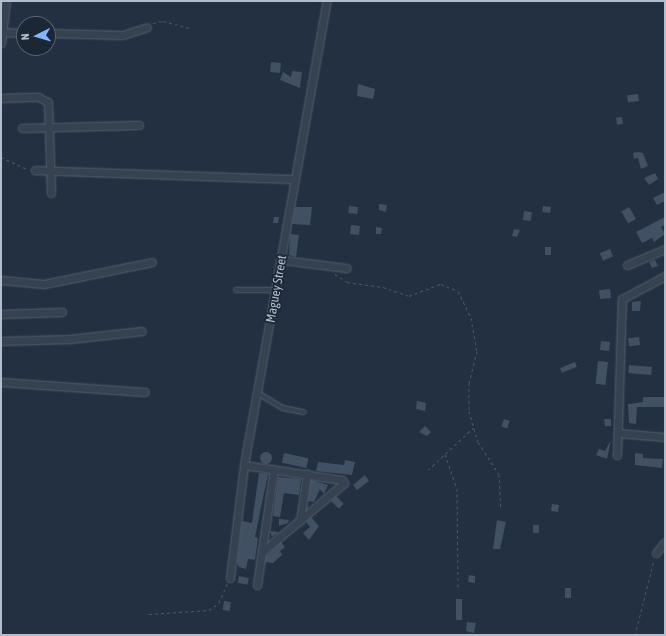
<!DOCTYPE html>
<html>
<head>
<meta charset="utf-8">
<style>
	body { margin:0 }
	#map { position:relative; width:666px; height:636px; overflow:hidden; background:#233041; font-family:"Asap Condensed",sans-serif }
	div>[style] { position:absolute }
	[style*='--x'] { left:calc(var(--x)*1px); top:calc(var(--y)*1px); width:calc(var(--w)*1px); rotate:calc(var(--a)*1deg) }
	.building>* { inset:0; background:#415063; transform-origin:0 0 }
	.round { border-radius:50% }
	.path>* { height:1px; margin-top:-0.5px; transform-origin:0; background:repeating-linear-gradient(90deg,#435c5f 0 3px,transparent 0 6px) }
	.roads { filter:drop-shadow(0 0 1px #55606e) drop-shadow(0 0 1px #55606e) }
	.lane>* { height:3.5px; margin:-1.75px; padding:0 1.75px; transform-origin:1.75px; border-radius:1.75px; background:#374251 }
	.street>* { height:7px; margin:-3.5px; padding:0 3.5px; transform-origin:3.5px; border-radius:3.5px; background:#374251 }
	span { translate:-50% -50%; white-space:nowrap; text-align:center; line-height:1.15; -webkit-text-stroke:3.5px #1c2736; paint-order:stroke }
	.street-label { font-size:13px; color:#b3bdcb }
	.frame { position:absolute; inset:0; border:2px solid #b3bdcb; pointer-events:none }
	.north { position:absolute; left:16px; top:16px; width:40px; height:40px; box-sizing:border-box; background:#1c2736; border:1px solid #586372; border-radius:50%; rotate:265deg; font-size:11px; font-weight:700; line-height:16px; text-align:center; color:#b3bdcb }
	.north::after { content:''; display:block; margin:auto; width:14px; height:18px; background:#85b5ff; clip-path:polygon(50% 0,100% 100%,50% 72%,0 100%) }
</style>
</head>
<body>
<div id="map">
	<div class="building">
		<i style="left:271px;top:62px;width:10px;height:10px;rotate:6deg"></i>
		<i style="clip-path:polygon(292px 71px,302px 72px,300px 88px,280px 80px,283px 72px,291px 77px)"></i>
		<i style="clip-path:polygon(358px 84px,375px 89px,373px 99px,357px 96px)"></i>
		<i style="left:638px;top:94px;width:7px;height:11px;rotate:82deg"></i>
		<i style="left:622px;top:117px;width:7px;height:6px;rotate:82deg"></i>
		<i style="clip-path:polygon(638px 152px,643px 153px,648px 166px,641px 169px,638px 158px,634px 159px,633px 153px)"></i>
		<i style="clip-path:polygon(655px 173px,658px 179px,649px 185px,644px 178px)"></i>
		<i style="clip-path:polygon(665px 192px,665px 201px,657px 205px,653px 198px)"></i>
		<i style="clip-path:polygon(379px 204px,387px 205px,386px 212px,379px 210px)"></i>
		<i style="left:349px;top:206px;width:9px;height:7px;rotate:6deg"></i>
		<i style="left:543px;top:206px;width:8px;height:6px;rotate:7deg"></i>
		<i style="clip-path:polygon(295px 207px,312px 207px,310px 225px,292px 224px)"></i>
		<i style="left:629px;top:207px;width:14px;height:9px;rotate:60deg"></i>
		<i style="left:524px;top:211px;width:8px;height:9px;rotate:7deg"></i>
		<i style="clip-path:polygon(274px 217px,279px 217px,278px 223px,273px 223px)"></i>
		<i style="clip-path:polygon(665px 217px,665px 225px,661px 227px,665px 234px,654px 242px,652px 238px,642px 243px,636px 232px)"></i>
		<i style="left:351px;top:225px;width:9px;height:9px;rotate:6deg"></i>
		<i style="clip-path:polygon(376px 227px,382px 228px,381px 234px,376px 234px)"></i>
		<i style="clip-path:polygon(514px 229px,520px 230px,517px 237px,512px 236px)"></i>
		<i style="clip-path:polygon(290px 234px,299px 235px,296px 257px,289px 255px)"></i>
		<i style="left:545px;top:247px;width:6px;height:8px"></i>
		<i style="left:610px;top:249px;width:8px;height:11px;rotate:67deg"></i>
		<i style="clip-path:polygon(655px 260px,658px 266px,652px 268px,649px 262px)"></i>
		<i style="left:610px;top:289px;width:9px;height:11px;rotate:84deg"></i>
		<i style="clip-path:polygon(641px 301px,640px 311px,632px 311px,632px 302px)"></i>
		<i style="left:639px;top:337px;width:8px;height:11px;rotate:83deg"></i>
		<i style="left:601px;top:341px;width:9px;height:9px;rotate:6deg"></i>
		<i style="left:598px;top:361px;width:10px;height:23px;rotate:6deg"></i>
		<i style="left:575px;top:362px;width:5px;height:16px;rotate:68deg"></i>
		<i style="left:629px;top:365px;width:23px;height:8px;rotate:5deg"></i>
		<i style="clip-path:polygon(643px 397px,665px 397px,665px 407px,637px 407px,636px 424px,629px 423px,628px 404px,643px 402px)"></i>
		<i style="clip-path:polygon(417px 401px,426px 403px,425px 411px,416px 409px)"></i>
		<i style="left:504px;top:419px;width:6px;height:8px;rotate:18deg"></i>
		<i style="clip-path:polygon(604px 419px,611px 419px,611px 426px,605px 426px)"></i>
		<i style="clip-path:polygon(425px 426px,431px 432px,427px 436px,419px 432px)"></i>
		<i style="clip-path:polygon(611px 440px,607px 459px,596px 455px,599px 449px,605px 451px)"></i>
		<i class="round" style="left:260px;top:452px;width:12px;height:12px"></i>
		<i style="left:284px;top:453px;width:25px;height:10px;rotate:12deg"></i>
		<i style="clip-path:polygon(635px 453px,643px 454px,643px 458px,663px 459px,662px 468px,635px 465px)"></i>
		<i style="clip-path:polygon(345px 460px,355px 462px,352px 475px,316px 471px,318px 462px,344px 465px)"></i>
		<i style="clip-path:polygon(259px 473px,268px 474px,255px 537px,258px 538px,255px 560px,248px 559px,246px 569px,239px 567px,237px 562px,242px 521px,252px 523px)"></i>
		<i style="clip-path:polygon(365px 475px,369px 481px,357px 490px,353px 485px)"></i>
		<i style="clip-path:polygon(278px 477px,301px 479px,299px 495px,284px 493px,280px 517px,273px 516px)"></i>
		<i style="clip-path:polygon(311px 480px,328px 485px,324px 494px,320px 489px,314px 502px,308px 501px)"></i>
		<i style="left:336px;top:496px;width:11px;height:7px;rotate:45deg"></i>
		<i style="left:552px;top:504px;width:7px;height:7px;rotate:8deg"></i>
		<i style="clip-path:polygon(311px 517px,319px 526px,309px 540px,303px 533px,310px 527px,306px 522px)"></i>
		<i style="clip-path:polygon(279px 519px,289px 520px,288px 523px,279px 526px)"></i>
		<i style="clip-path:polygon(497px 520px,506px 522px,500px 549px,493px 549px)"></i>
		<i style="left:533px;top:525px;width:6px;height:8px"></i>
		<i style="clip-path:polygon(270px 531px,279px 532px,272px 537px)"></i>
		<i style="clip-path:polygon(281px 542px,285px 547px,280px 551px,282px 555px,273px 563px,265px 562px,266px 556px)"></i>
		<i style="clip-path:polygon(469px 575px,475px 576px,475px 583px,468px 582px)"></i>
		<i style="left:239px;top:576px;width:10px;height:7px;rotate:11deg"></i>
		<i style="left:565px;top:588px;width:6px;height:10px"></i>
		<i style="left:456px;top:599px;width:6px;height:21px"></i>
		<i style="left:224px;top:601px;width:7px;height:9px;rotate:8deg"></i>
		<i style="clip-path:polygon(467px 622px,476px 623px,474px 633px,466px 631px)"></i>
	</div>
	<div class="path">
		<i style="--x:153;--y:23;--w:10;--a:-11"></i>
		<i style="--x:163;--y:21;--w:27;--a:15"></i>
		<i style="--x:1;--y:157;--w:29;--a:25"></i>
		<i style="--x:335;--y:274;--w:14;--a:34"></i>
		<i style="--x:347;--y:282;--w:36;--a:8"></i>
		<i style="--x:383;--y:287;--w:28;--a:19"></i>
		<i style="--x:409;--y:296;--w:34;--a:-21"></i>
		<i style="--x:441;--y:284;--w:18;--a:22"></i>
		<i style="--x:458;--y:291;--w:30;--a:64"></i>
		<i style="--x:471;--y:318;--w:34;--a:80"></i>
		<i style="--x:477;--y:351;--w:33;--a:104"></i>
		<i style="--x:469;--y:383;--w:28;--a:90"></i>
		<i style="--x:469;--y:411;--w:32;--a:74"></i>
		<i style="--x:478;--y:442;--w:38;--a:57"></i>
		<i style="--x:499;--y:474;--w:35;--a:87"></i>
		<i style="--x:445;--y:454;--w:36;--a:71"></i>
		<i style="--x:457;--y:488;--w:102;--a:89.4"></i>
		<i style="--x:428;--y:470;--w:62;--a:-43"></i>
		<i style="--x:149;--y:614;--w:60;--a:-3.8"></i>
		<i style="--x:209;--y:610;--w:12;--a:-35"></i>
		<i style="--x:219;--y:603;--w:21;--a:-67"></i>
		<i style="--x:635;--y:635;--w:77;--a:-75.8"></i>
	</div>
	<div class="roads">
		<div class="lane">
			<i style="--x:236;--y:290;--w:40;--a:0"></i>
			<i style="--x:258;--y:393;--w:29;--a:31"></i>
			<i style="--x:283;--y:408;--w:21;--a:11"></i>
		</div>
		<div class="street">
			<i style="--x:2;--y:32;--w:22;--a:3"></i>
			<i style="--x:48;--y:33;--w:75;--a:1.5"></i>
			<i style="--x:123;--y:35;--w:25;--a:-18"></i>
			<i style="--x:1;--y:43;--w:42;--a:-83.2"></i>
			<i style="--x:1;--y:98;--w:37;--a:-2"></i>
			<i style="--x:38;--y:97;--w:11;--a:27"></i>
			<i style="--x:48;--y:102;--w:91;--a:88.1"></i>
			<i style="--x:22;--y:128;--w:117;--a:-1.5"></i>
			<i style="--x:35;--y:170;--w:259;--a:2"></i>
			<i style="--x:283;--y:260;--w:64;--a:7.2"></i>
			<i style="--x:627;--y:265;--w:41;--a:-22.8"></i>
			<i style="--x:1;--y:280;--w:43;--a:5.3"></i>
			<i style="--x:44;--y:284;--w:110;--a:-11.5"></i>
			<i style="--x:1;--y:314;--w:61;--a:-1.9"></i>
			<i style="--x:1;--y:341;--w:69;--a:-1.7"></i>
			<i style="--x:70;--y:339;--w:72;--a:-6.3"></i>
			<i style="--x:1;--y:382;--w:144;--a:4"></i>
			<i style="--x:618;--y:433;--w:47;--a:4.9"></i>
			<i style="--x:617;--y:455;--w:156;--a:-88.2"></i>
			<i style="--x:622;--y:299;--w:49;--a:-28.1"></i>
			<i style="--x:244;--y:465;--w:99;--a:8.7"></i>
			<i style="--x:342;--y:480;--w:4;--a:56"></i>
			<i style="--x:344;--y:483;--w:107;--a:139.9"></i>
			<i style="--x:300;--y:521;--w:48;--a:-81.5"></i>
			<i style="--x:656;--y:553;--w:14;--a:-51"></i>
			<i style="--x:230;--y:578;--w:114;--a:-82.9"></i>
			<i style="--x:244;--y:465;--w:471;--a:-79.9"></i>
			<i style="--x:257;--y:585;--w:117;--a:-81.7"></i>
		</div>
	</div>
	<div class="street-label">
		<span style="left:277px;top:289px;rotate:-80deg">Maguey Street</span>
	</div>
	<div class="frame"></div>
	<div class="north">N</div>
</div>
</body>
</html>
